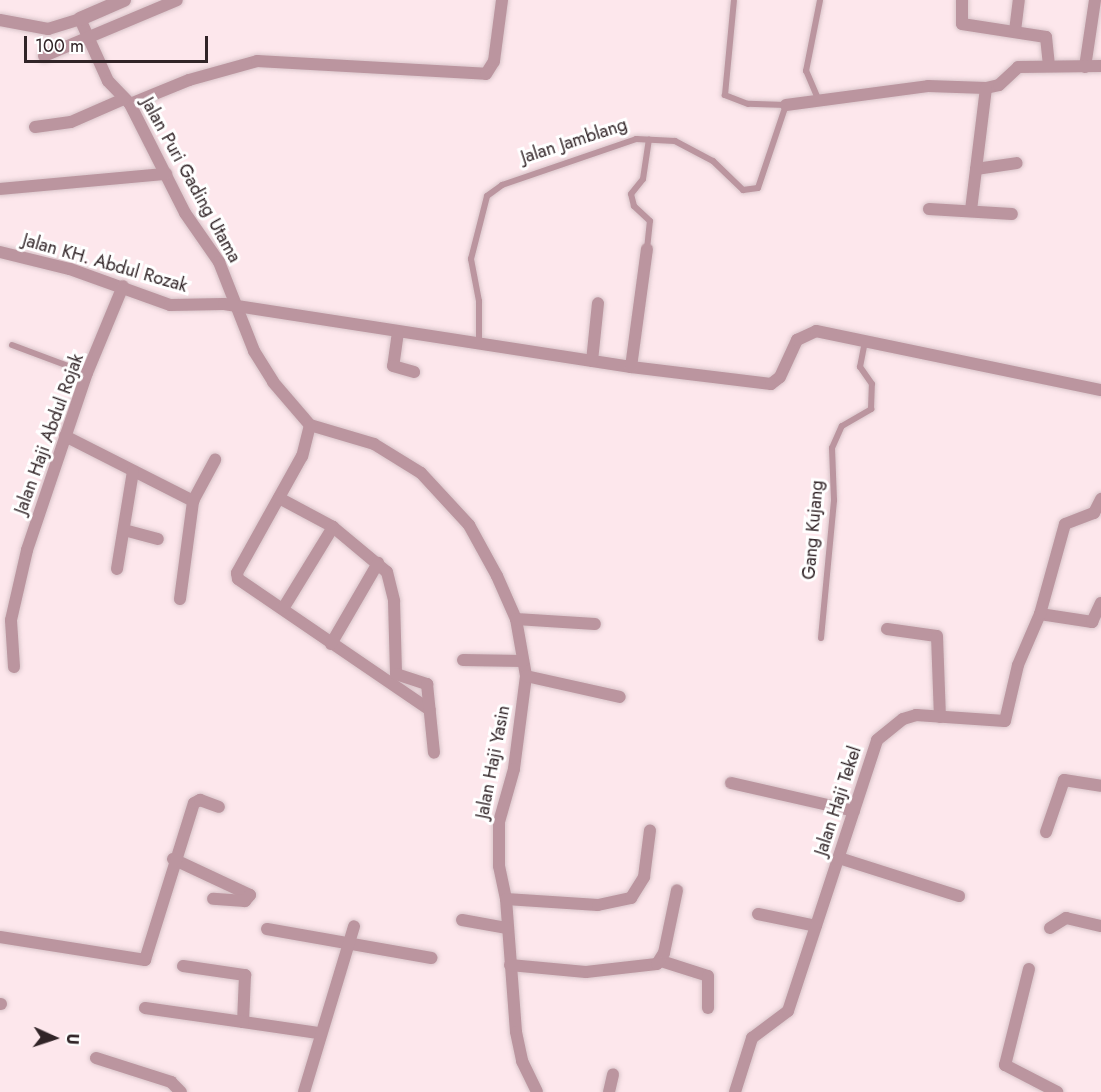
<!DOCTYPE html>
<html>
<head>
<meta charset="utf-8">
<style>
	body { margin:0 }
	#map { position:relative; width:1101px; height:1092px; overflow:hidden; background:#fde7ec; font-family:Jost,sans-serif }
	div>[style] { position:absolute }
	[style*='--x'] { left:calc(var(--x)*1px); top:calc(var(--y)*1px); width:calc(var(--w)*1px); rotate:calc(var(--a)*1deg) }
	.roads { filter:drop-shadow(0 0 2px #d8c4c9) drop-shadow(0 0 2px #d8c4c9) }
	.service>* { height:6px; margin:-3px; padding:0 3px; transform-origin:3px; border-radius:3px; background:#bb959f }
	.minor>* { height:12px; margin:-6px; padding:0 6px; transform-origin:6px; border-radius:6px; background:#bb959f }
	.tertiary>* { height:14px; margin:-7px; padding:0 7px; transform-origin:7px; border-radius:7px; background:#bb959f }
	span { translate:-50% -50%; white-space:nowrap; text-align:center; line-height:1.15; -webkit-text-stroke:6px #fff; paint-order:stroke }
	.street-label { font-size:18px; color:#312427 }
	.north { position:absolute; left:24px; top:1008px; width:60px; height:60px; -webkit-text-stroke:4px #fff; paint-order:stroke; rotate:93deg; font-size:16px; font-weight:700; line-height:24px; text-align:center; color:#312427 }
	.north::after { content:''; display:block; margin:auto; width:21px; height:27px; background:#312427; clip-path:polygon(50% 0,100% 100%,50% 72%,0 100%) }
	.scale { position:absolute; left:24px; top:36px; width:184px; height:27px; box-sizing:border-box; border:3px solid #312427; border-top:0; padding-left:8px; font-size:18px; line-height:21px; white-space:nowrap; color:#312427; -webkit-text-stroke:4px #fff; paint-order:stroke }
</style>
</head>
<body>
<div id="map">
	<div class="roads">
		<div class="service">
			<i style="--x:819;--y:101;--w:33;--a:-113"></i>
			<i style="--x:806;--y:71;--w:72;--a:-78.8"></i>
			<i style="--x:647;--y:249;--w:28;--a:-84"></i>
			<i style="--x:650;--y:221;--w:22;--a:-137"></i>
			<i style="--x:634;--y:206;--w:12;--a:-104"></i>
			<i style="--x:631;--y:194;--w:19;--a:-51"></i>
			<i style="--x:643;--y:179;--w:40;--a:-81.5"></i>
			<i style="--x:479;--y:344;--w:43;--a:-90"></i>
			<i style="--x:479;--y:301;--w:43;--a:-100.8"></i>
			<i style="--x:471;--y:259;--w:65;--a:-75.7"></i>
			<i style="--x:487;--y:196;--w:19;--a:-36"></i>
			<i style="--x:502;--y:185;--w:142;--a:-18.9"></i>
			<i style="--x:636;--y:139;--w:39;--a:3"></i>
			<i style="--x:675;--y:141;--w:43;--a:27.8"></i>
			<i style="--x:713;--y:161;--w:42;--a:44"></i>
			<i style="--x:743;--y:190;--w:15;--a:-8"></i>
			<i style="--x:758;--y:188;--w:88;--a:-71.4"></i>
			<i style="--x:786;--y:105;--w:38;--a:-178"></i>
			<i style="--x:748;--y:104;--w:25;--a:-159"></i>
			<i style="--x:725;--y:95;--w:95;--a:-84.6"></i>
			<i style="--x:12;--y:345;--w:80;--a:20.5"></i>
			<i style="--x:821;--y:638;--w:139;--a:-84.6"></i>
			<i style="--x:834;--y:500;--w:52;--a:-92.2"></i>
			<i style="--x:832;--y:448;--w:24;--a:-66"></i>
			<i style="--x:842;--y:426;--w:34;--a:-30"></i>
			<i style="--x:871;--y:409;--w:25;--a:-88"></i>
			<i style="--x:872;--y:384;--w:21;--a:-125"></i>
			<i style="--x:860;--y:367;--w:26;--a:-79"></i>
		</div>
		<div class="minor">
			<i style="--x:962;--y:0;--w:24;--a:90"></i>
			<i style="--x:962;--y:24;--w:85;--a:8.8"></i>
			<i style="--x:1046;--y:37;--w:29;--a:84"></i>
			<i style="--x:0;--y:20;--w:49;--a:10.6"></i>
			<i style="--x:48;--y:29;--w:34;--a:-17"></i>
			<i style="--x:80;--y:19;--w:68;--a:65.7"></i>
			<i style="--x:108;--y:81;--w:32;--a:46"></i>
			<i style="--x:130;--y:104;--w:122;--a:63.2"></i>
			<i style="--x:185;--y:213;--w:60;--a:55.2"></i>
			<i style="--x:219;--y:262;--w:96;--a:68.5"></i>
			<i style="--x:254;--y:351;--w:36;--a:58"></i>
			<i style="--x:273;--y:382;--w:57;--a:49.3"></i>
			<i style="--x:310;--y:425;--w:67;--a:16.5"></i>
			<i style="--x:374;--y:444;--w:55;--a:31.7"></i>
			<i style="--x:421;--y:473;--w:71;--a:47.3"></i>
			<i style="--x:469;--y:525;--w:58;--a:61.2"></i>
			<i style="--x:497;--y:576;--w:47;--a:66.2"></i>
			<i style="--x:516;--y:619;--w:58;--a:80"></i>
			<i style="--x:526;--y:676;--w:94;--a:97.4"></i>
			<i style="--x:514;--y:769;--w:55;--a:105.8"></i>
			<i style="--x:499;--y:822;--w:44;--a:90"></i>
			<i style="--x:499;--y:866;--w:34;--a:78"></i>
			<i style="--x:506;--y:899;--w:133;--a:85.7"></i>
			<i style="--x:516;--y:1032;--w:30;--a:78"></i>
			<i style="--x:522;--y:1061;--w:34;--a:64"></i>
			<i style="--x:1015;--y:31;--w:31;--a:-83"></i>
			<i style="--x:44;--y:56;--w:144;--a:-22.8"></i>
			<i style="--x:1085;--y:67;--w:68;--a:-81.5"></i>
			<i style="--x:130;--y:104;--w:64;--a:-22.1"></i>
			<i style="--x:189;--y:80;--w:71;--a:-15.6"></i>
			<i style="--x:257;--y:61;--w:229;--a:3.2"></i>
			<i style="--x:486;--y:74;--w:15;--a:-58"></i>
			<i style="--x:494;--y:61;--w:62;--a:-82.5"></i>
			<i style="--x:786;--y:105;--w:143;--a:-7.6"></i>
			<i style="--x:928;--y:86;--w:58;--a:2"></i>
			<i style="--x:986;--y:88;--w:13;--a:-13"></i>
			<i style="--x:999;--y:85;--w:26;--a:-43"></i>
			<i style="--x:1018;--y:67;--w:83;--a:-0.7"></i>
			<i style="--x:35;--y:127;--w:36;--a:-8"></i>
			<i style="--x:71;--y:122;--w:58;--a:-23.5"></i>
			<i style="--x:976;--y:169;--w:41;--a:-8.3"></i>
			<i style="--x:0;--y:189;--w:167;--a:-5.2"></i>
			<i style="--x:929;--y:209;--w:83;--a:3.4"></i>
			<i style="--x:971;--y:210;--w:123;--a:-83"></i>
			<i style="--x:0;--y:252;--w:72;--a:13.7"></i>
			<i style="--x:70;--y:269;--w:106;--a:19.8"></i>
			<i style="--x:170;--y:305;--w:54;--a:-1.1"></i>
			<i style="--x:224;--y:304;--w:412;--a:8.8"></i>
			<i style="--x:631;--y:367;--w:141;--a:6.9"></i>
			<i style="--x:771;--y:384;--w:11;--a:-38"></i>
			<i style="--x:780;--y:377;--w:41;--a:-65.3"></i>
			<i style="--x:797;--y:340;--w:21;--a:-25"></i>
			<i style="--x:816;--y:331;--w:291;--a:11.7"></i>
			<i style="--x:398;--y:332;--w:34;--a:98"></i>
			<i style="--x:393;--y:366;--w:22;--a:16"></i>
			<i style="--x:592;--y:361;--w:58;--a:-84.1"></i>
			<i style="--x:631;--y:367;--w:119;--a:-82.3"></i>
			<i style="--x:310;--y:425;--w:32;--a:104"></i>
			<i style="--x:302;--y:456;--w:134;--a:119.1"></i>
			<i style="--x:237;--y:573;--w:6;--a:81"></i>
			<i style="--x:238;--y:579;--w:232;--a:34.3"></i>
			<i style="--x:65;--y:436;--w:144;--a:26.9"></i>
			<i style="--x:279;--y:498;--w:61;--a:28.2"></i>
			<i style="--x:333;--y:527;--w:70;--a:39.8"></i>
			<i style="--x:387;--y:572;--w:30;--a:76"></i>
			<i style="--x:394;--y:601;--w:73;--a:88.4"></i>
			<i style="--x:396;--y:674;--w:33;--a:18"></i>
			<i style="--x:427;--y:684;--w:69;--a:84.2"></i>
			<i style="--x:124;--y:530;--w:35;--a:15"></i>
			<i style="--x:117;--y:569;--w:99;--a:-80.7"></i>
			<i style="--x:180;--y:599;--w:99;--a:-82.4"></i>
			<i style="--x:193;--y:501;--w:47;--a:-61.8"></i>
			<i style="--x:284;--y:607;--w:94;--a:-58.5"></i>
			<i style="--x:1040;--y:614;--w:53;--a:8.7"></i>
			<i style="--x:1092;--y:622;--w:21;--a:-65"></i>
			<i style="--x:516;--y:619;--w:79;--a:3.6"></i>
			<i style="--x:887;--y:629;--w:50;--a:8"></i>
			<i style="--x:937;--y:636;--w:81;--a:87.9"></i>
			<i style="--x:331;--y:644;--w:94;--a:-59.9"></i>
			<i style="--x:463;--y:660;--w:60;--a:1"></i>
			<i style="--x:14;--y:667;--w:47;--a:-93.7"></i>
			<i style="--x:11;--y:620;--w:72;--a:-77.1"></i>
			<i style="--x:27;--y:550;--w:187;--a:-71.3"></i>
			<i style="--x:87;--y:373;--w:94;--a:-67.5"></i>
			<i style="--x:526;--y:676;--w:96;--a:12.6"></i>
			<i style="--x:731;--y:783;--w:126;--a:12.8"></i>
			<i style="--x:1046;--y:832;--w:55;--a:-70.9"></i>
			<i style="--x:1064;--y:780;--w:37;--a:9"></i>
			<i style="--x:839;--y:858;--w:126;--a:17.6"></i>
			<i style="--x:173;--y:859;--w:85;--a:25.1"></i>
			<i style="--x:250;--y:895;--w:8;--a:130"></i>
			<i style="--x:245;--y:901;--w:32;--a:-176"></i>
			<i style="--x:506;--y:899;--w:92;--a:3.7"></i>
			<i style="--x:598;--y:905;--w:34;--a:-12"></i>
			<i style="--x:631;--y:898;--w:25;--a:-58"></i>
			<i style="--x:644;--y:877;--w:47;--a:-82.7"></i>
			<i style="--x:758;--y:914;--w:59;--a:11.7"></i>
			<i style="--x:462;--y:920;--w:46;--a:10.1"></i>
			<i style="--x:1050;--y:928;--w:19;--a:-32"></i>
			<i style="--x:1066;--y:918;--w:36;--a:13"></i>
			<i style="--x:267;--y:929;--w:167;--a:10"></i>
			<i style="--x:0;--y:937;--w:147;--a:9"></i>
			<i style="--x:145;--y:960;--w:164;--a:-72.7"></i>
			<i style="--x:194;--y:803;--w:7;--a:-27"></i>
			<i style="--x:200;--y:800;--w:20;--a:20"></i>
			<i style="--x:661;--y:961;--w:49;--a:17.7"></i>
			<i style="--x:708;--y:976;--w:32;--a:90"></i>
			<i style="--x:510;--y:965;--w:76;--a:5.3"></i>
			<i style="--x:586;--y:972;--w:71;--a:-6.4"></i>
			<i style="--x:657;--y:964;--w:13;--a:-58"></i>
			<i style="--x:664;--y:953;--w:64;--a:-78.3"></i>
			<i style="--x:183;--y:966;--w:63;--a:8.3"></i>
			<i style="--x:245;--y:975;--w:47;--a:92.4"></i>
			<i style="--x:243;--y:1022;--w:76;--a:8.3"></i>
			<i style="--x:1029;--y:969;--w:99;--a:104"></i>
			<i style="--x:1005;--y:1065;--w:59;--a:27.4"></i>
			<i style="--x:0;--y:1004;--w:1;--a:0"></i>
			<i style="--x:145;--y:1008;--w:99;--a:8.1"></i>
			<i style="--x:96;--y:1058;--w:79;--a:17.7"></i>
			<i style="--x:171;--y:1082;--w:14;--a:45"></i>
			<i style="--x:304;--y:1092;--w:173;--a:-73.2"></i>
			<i style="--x:609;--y:1092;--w:18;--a:-77"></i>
			<i style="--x:735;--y:1092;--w:57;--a:-72.5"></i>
			<i style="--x:752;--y:1038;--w:45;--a:-36.9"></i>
			<i style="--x:788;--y:1011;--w:285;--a:-71.8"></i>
			<i style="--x:877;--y:740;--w:33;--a:-39"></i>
			<i style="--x:903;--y:719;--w:14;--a:-17"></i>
			<i style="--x:916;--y:715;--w:89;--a:3.9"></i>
			<i style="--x:1005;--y:721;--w:57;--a:-76.9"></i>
			<i style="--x:1018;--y:665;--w:56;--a:-66.7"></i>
			<i style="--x:1040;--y:614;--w:93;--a:-74.5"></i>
			<i style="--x:1065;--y:524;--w:31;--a:-21"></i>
			<i style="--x:1094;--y:513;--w:16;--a:-63"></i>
		</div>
		<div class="tertiary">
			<i style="--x:80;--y:19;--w:48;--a:-23.4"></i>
		</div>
	</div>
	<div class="street-label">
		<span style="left:574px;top:141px;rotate:-18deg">Jalan Jamblang</span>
		<span style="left:191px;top:180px;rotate:61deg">Jalan Puri Gading Utama</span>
		<span style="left:105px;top:263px;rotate:16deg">Jalan KH. Abdul Rozak</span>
		<span style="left:49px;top:434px;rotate:-70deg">Jalan Haji Abdul Rojak</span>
		<span style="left:813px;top:530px;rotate:-85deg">Gang Kujang</span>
		<span style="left:493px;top:762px;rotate:-79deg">Jalan Haji Yasin</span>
		<span style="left:838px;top:801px;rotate:-72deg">Jalan Haji Tekel</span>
	</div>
	<div class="north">U</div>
	<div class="scale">100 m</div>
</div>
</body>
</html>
